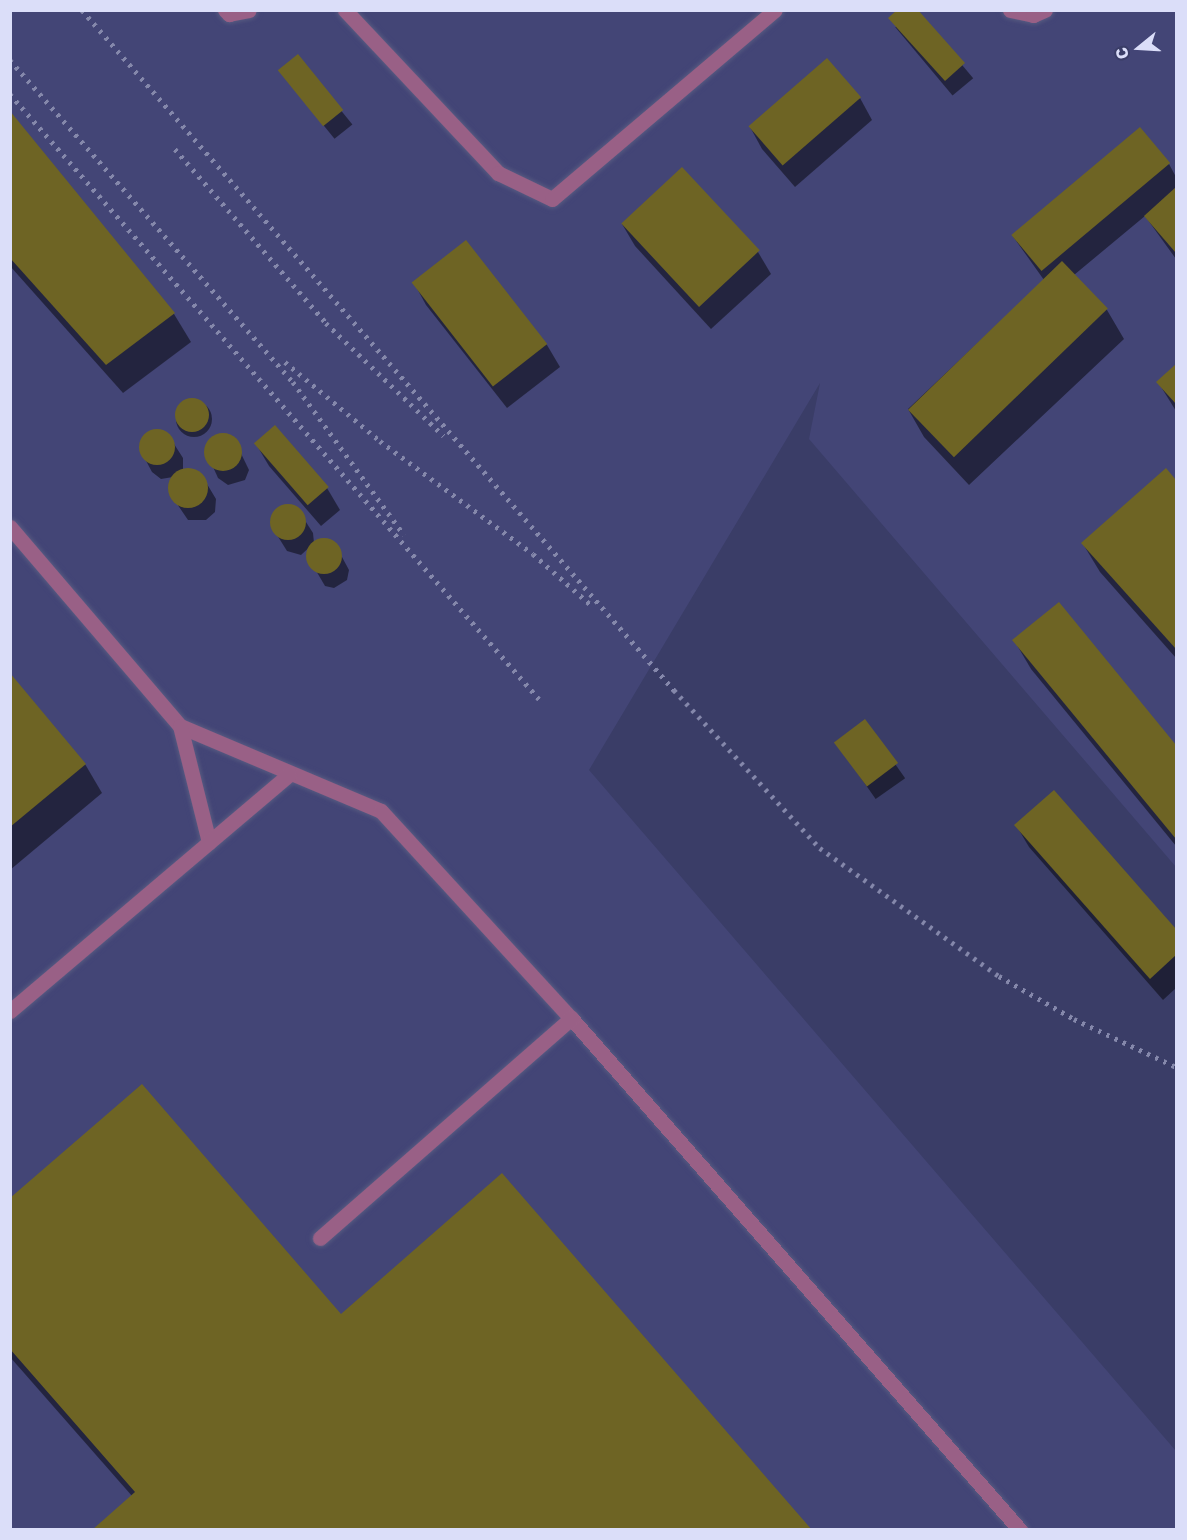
<!DOCTYPE html>
<html>
<head>
<meta charset="utf-8">
<style>
	body { margin:0 }
	#map { position:relative; width:1187px; height:1540px; overflow:hidden; background:#3a3d67; font-family:"Golos Text",sans-serif }
	div>[style] { position:absolute }
	[style*='--x'] { left:calc(var(--x)*1px); top:calc(var(--y)*1px); width:calc(var(--w)*1px); rotate:calc(var(--a)*1deg) }
	.built>* { inset:0; background:#434576 }
	.shadow>* { inset:0; background:#0007; transform-origin:0 0 }
	.round { border-radius:50% }
	.building>* { inset:0; background:#6e6424; transform-origin:0 0 }
	.roads { filter:drop-shadow(0 0 2px #575a81) drop-shadow(0 0 2px #575a81) }
	.service>* { height:15px; margin:-7.5px; padding:0 7.5px; transform-origin:7.5px; border-radius:7.5px; background:#996086 }
	.rail>* { height:4.5px; margin-top:-2.25px; transform-origin:0; background:repeating-linear-gradient(90deg,#8588ab 0 3px,transparent 0 9px) }
	span { translate:-50% -50%; white-space:nowrap; text-align:center; line-height:1.15; -webkit-text-stroke:4.5px #3a3d67; paint-order:stroke }
	.frame { position:absolute; inset:0; border:12px solid #dbdef9; pointer-events:none }
	.north { position:absolute; left:1109px; top:18px; width:60px; height:60px; -webkit-text-stroke:4px #3a3d67; paint-order:stroke; rotate:252deg; font-size:16px; font-weight:700; line-height:24px; text-align:center; color:#dbdef9 }
	.north::after { content:''; display:block; margin:auto; width:21px; height:27px; background:#dbdef9; clip-path:polygon(50% 0,100% 100%,50% 72%,0 100%) }
</style>
</head>
<body>
<div id="map">
	<div class="built">
		<i style="clip-path:polygon(10px 11px,1176px 11px,1176px 867px,809px 439px,820px 383px,589px 770px,1176px 1451px,1176px 1529px,11px 1529px)"></i>
	</div>
	<div class="shadow">
		<i style="left:916px;top:10px;width:89px;height:27px;rotate:50deg"></i>
		<i style="left:297px;top:56px;width:88px;height:23px;rotate:51deg"></i>
		<i style="clip-path:polygon(860px 98px,872px 120px,795px 187px,762px 149px,750px 127px)"></i>
		<i style="clip-path:polygon(10px 113px,174px 314px,191px 342px,123px 393px,10px 266px)"></i>
		<i style="clip-path:polygon(1169px 164px,1176px 177px,1176px 259px,1145px 216px,1074px 275px,1107px 310px,1124px 339px,969px 485px,924px 437px,908px 409px,1044px 280px,1012px 235px)"></i>
		<i style="clip-path:polygon(682px 169px,758px 252px,771px 274px,711px 329px,635px 246px,622px 224px)"></i>
		<i style="clip-path:polygon(466px 242px,547px 345px,560px 367px,507px 408px,426px 305px,414px 283px)"></i>
		<i style="clip-path:polygon(1176px 366px,1176px 411px,1158px 382px)"></i>
		<i class="round" style="left:176px;top:401px;width:36px;height:36px"></i>
		<i style="clip-path:polygon(274px 427px,327px 488px,340px 510px,321px 526px,269px 466px,256px 444px)"></i>
		<i style="clip-path:polygon(149px 432px,167px 433px,183px 458px,183px 470px,195px 470px,207px 484px,216px 499px,215px 512px,206px 520px,188px 520px,171px 495px,173px 477px,161px 479px,152px 472px,144px 457px,142px 441px)"></i>
		<i style="clip-path:polygon(225px 435px,234px 439px,249px 470px,245px 480px,228px 485px,218px 478px,206px 451px,210px 441px)"></i>
		<i style="clip-path:polygon(1166px 470px,1176px 482px,1176px 658px,1100px 572px,1083px 544px)"></i>
		<i style="clip-path:polygon(285px 506px,297px 508px,313px 533px,314px 543px,301px 555px,287px 551px,272px 527px,276px 511px)"></i>
		<i style="clip-path:polygon(325px 540px,335px 544px,349px 570px,347px 580px,334px 588px,325px 586px,308px 557px,315px 543px)"></i>
		<i style="clip-path:polygon(1059px 604px,1176px 747px,1176px 846px,1031px 669px,1014px 640px)"></i>
		<i style="clip-path:polygon(10px 675px,85px 764px,102px 793px,10px 870px)"></i>
		<i style="left:865px;top:721px;width:70px;height:36px;rotate:55deg"></i>
		<i style="clip-path:polygon(1054px 792px,1176px 931px,1176px 988px,1163px 1000px,1029px 847px,1016px 825px)"></i>
		<i style="clip-path:polygon(10px 1200px,341px 1316px,132px 1496px,10px 1357px)"></i>
	</div>
	<div class="building">
		<i style="clip-path:polygon(897px 10px,918px 10px,965px 63px,945px 81px,888px 18px)"></i>
		<i style="left:298px;top:54px;width:72px;height:26px;rotate:51deg"></i>
		<i style="left:827px;top:58px;width:52px;height:104px;rotate:49deg"></i>
		<i style="clip-path:polygon(10px 111px,175px 313px,106px 365px,10px 258px)"></i>
		<i style="left:1140px;top:127px;width:47px;height:168px;rotate:50deg"></i>
		<i style="left:682px;top:167px;width:114px;height:83px;rotate:47deg"></i>
		<i style="clip-path:polygon(1176px 187px,1176px 253px,1144px 216px)"></i>
		<i style="left:466px;top:240px;width:132px;height:69px;rotate:52deg"></i>
		<i style="left:1062px;top:261px;width:66px;height:214px;rotate:46deg"></i>
		<i style="clip-path:polygon(1176px 364px,1176px 404px,1156px 382px)"></i>
		<i class="round" style="left:175px;top:398px;width:34px;height:34px"></i>
		<i style="left:275px;top:425px;width:82px;height:28px;rotate:49deg"></i>
		<i class="round" style="left:139px;top:429px;width:36px;height:36px"></i>
		<i class="round" style="left:204px;top:433px;width:38px;height:38px"></i>
		<i class="round" style="left:168px;top:468px;width:40px;height:40px"></i>
		<i style="clip-path:polygon(1166px 468px,1176px 480px,1176px 649px,1081px 543px)"></i>
		<i class="round" style="left:270px;top:504px;width:36px;height:36px"></i>
		<i class="round" style="left:306px;top:538px;width:36px;height:36px"></i>
		<i style="clip-path:polygon(1059px 602px,1176px 745px,1176px 839px,1012px 640px)"></i>
		<i style="clip-path:polygon(10px 673px,86px 764px,10px 827px)"></i>
		<i style="left:865px;top:719px;width:55px;height:39px;rotate:53deg"></i>
		<i style="clip-path:polygon(1054px 790px,1176px 929px,1176px 955px,1150px 979px,1014px 825px)"></i>
		<i style="clip-path:polygon(142px 1084px,341px 1314px,502px 1173px,812px 1530px,92px 1530px,135px 1492px,10px 1349px,10px 1198px)"></i>
	</div>
	<div class="roads">
		<div class="service">
			<i style="--x:225;--y:10;--w:6;--a:45"></i>
			<i style="--x:229;--y:14;--w:20;--a:-11"></i>
			<i style="--x:345;--y:10;--w:224;--a:46.8"></i>
			<i style="--x:498;--y:173;--w:60;--a:25.7"></i>
			<i style="--x:552;--y:199;--w:292;--a:-40.3"></i>
			<i style="--x:1010;--y:10;--w:24;--a:12"></i>
			<i style="--x:1033;--y:15;--w:13;--a:-23"></i>
			<i style="--x:10;--y:527;--w:262;--a:49.5"></i>
			<i style="--x:180;--y:726;--w:218;--a:22.9"></i>
			<i style="--x:381;--y:811;--w:281;--a:47.5"></i>
			<i style="--x:571;--y:1018;--w:681;--a:48.75"></i>
			<i style="--x:180;--y:726;--w:120;--a:76"></i>
			<i style="--x:10;--y:1011;--w:366;--a:-40.3"></i>
			<i style="--x:320;--y:1238;--w:334;--a:-41.2"></i>
		</div>
	</div>
	<div class="rail">
		<i style="--x:82;--y:10;--w:902;--a:48.96"></i>
		<i style="--x:674;--y:690;--w:215;--a:47.3"></i>
		<i style="--x:820;--y:848;--w:220;--a:35.6"></i>
		<i style="--x:999;--y:976;--w:86;--a:29.8"></i>
		<i style="--x:1074;--y:1019;--w:113;--a:25.2"></i>
		<i style="--x:10;--y:60;--w:429;--a:48.7"></i>
		<i style="--x:293;--y:382;--w:189;--a:54"></i>
		<i style="--x:10;--y:94;--w:804;--a:48.83"></i>
		<i style="--x:175;--y:149;--w:230;--a:49"></i>
		<i style="--x:326;--y:323;--w:163;--a:43.8"></i>
		<i style="--x:285;--y:362;--w:124;--a:39.7"></i>
		<i style="--x:380;--y:441;--w:190;--a:36.4"></i>
		<i style="--x:533;--y:554;--w:76;--a:41.3"></i>
	</div>
	<div class="frame"></div>
	<div class="north">С</div>
</div>
</body>
</html>
